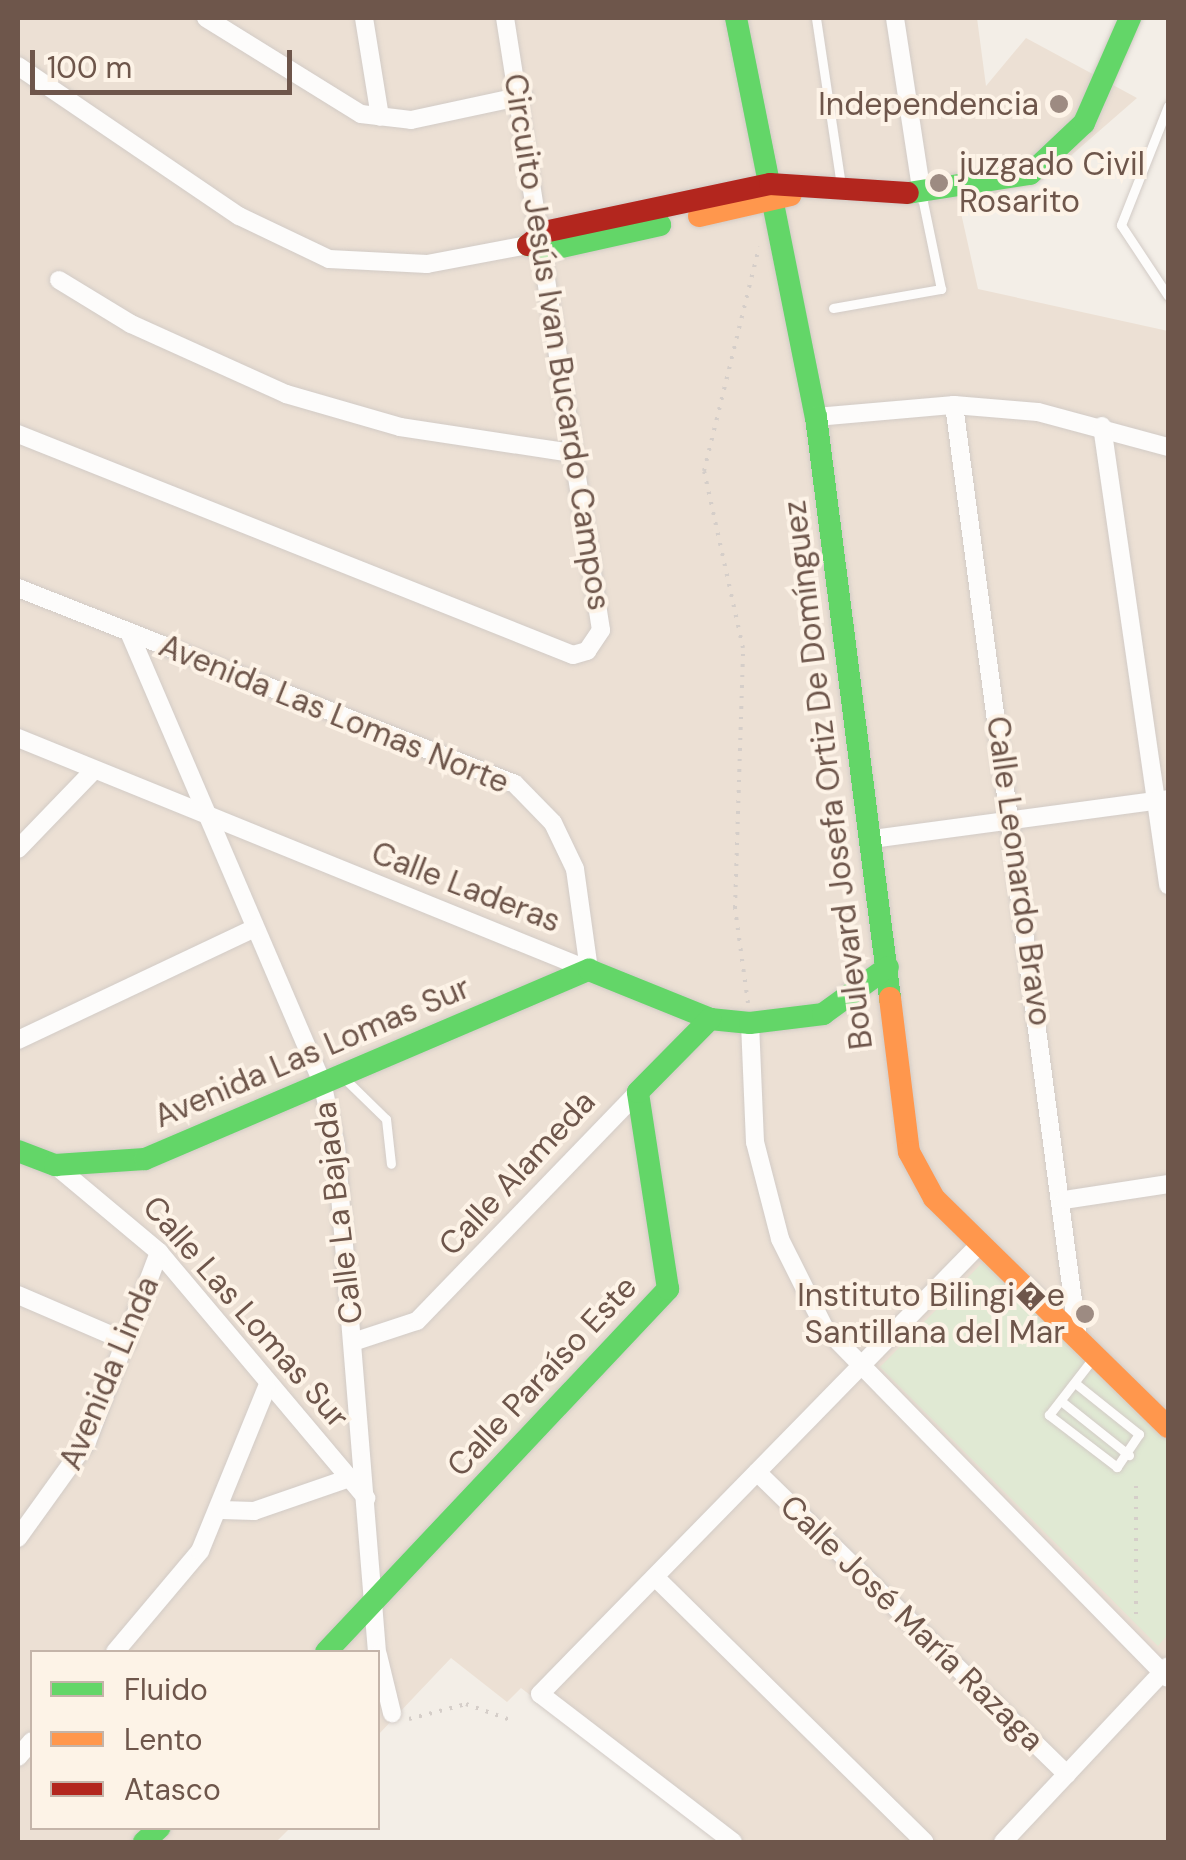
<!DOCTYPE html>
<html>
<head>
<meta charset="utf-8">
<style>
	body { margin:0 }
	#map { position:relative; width:1186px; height:1860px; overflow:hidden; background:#f3eee7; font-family:"DM Sans",sans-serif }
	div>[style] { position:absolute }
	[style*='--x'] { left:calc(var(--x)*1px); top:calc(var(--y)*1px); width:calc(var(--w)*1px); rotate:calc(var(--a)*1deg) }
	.residential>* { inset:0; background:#ece0d4 }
	.green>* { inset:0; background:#e0e9d3 }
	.path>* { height:4px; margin-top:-2px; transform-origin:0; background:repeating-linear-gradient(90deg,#d5cec9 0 2.5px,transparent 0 10.5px) }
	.roads { filter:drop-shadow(0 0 2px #d2cbc6) drop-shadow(0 0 2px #d2cbc6) }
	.lane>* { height:9px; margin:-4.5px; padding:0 4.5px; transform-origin:4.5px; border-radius:4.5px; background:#fdfcfb }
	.street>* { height:18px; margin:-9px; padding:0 9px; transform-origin:9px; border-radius:9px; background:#fdfcfb }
	.fast>* { height:22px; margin:-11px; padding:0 11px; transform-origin:11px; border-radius:11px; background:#63d668 }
	.slow>* { height:22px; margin:-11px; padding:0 11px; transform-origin:11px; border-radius:11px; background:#ff974d }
	.jam>* { height:22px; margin:-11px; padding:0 11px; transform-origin:11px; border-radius:11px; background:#b3261e }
	.dots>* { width:28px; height:28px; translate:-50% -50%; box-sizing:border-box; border:5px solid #fdf3e7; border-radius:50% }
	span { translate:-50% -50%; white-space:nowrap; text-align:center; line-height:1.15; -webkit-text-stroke:8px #fdf3e7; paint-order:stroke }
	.poi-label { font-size:32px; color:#6e564b }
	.right { translate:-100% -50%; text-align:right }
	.left { translate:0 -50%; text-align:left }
	.street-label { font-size:32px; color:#6e564b }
	.frame { position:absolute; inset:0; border:20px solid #6e564b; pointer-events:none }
	.legend { position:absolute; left:30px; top:1650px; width:350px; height:180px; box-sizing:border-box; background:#fdf3e7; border:2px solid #c4b4a9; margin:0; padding:12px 18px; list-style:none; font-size:30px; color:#6e564b }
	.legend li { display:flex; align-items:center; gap:20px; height:50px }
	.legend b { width:50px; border:2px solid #c4b4a9 }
	.scale { position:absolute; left:30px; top:50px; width:262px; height:45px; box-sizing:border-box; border:5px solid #6e564b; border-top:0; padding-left:12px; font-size:30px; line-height:35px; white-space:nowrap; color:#6e564b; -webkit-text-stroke:8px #fdf3e7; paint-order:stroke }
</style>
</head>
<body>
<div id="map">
	<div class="residential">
		<i style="clip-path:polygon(18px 18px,977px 18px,986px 86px,1026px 38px,1137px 98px,1044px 179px,959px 204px,978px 289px,1168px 331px,1168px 1842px,719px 1842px,521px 1688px,507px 1702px,451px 1658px,378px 1735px,378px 1652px,32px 1652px,32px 1828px,290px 1828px,276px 1842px,18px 1842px)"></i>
	</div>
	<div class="green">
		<i style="clip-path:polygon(984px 1261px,1168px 1441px,1168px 1634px,1158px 1646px,880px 1367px)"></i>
	</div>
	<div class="path">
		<i style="--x:748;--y:1003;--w:96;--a:-97.8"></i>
		<i style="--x:735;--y:908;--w:260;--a:-88.2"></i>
		<i style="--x:743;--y:648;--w:181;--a:-102.4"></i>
		<i style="--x:704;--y:471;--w:231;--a:-76.2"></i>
		<i style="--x:1136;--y:1486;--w:135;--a:90"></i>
		<i style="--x:409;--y:1719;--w:59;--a:-14.7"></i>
		<i style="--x:466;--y:1704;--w:50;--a:19.9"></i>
	</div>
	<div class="roads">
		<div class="lane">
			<i style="--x:816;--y:18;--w:169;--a:81.5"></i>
			<i style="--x:1168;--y:106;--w:128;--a:111.6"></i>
			<i style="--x:1121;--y:225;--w:85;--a:56.5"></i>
			<i style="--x:833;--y:308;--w:110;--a:-10"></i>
			<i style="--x:941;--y:289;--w:94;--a:-101.7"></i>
			<i style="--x:346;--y:1080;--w:56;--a:44.3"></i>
			<i style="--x:386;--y:1119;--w:45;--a:83.7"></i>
			<i style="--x:1075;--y:1383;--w:82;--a:38.6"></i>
			<i style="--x:1139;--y:1434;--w:40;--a:124"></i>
			<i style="--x:1117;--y:1467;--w:86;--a:-142.6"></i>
			<i style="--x:1049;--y:1415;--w:73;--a:-52.2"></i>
			<i style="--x:1061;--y:1401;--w:87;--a:38.5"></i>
		</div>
		<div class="street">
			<i style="--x:206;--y:18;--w:182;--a:31.8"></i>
			<i style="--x:361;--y:114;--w:50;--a:6.8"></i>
			<i style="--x:411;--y:120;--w:115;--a:-12.1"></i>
			<i style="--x:364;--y:18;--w:100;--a:80.8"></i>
			<i style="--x:895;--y:18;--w:179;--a:81.3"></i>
			<i style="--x:18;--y:66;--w:267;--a:34.2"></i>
			<i style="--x:239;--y:216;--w:100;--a:25.5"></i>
			<i style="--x:329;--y:259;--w:98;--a:2.9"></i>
			<i style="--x:427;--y:264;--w:103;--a:-10.7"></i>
			<i style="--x:59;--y:280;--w:84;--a:31.4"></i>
			<i style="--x:131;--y:324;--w:170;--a:24.3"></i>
			<i style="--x:286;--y:394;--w:119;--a:16.1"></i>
			<i style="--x:400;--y:427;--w:174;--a:8.6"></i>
			<i style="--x:954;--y:405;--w:941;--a:82.43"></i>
			<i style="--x:816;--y:417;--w:139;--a:-5"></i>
			<i style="--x:954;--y:405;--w:84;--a:4.8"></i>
			<i style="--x:1038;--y:412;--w:135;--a:15.1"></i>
			<i style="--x:1102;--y:426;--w:464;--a:81.8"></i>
			<i style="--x:18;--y:434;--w:597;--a:21.71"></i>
			<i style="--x:573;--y:655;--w:15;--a:-16"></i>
			<i style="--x:587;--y:651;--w:25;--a:-56"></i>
			<i style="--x:601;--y:630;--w:619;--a:-98.91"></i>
			<i style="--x:18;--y:588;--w:534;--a:21.52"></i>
			<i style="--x:515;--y:784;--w:54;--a:45.7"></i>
			<i style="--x:553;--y:823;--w:51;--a:64.4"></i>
			<i style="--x:575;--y:869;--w:102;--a:82.1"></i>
			<i style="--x:589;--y:970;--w:616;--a:-157.89"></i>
			<i style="--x:129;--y:632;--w:490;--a:66.8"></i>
			<i style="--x:322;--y:1082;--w:66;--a:77.7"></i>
			<i style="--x:336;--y:1146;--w:508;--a:85.37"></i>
			<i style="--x:873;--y:839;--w:298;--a:-7.7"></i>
			<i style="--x:18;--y:849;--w:107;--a:-46.1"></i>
			<i style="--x:750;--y:1023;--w:119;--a:87.6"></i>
			<i style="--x:755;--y:1142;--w:100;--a:75.5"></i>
			<i style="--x:780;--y:1239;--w:98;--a:63.4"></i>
			<i style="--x:824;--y:1327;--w:491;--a:45.6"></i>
			<i style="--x:18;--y:1040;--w:262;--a:-25.3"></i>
			<i style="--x:55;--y:1165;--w:136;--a:39.9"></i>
			<i style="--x:159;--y:1252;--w:322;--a:49.9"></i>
			<i style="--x:1064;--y:1200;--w:105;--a:-8.7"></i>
			<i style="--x:18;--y:1295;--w:119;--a:23.3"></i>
			<i style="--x:353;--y:1342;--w:67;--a:-18.2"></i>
			<i style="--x:417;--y:1321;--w:318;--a:-46"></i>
			<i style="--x:757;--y:1472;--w:433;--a:44.3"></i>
			<i style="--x:222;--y:1510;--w:32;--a:2"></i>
			<i style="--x:254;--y:1511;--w:98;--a:-19"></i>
			<i style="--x:18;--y:1538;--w:118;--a:-54.3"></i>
			<i style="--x:87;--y:1442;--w:203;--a:-69.2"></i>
			<i style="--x:655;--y:1577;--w:378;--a:44.5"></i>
			<i style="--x:115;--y:1652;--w:132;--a:-49.9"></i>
			<i style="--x:200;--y:1551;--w:177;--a:-67.8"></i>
			<i style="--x:378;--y:1655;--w:60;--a:76.4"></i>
			<i style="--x:18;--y:1757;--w:21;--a:-49"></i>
			<i style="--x:733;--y:1842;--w:243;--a:-142.5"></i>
			<i style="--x:540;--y:1694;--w:628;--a:-45.65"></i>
			<i style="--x:1003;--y:1842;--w:241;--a:-46.8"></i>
		</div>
		<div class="fast">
			<i style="--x:736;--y:18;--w:407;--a:78.7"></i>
			<i style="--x:816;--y:417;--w:586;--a:82.74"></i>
			<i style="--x:908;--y:193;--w:123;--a:-8.9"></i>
			<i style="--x:1030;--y:174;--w:74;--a:-43.4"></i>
			<i style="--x:1084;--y:123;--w:115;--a:-66.3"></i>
			<i style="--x:528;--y:245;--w:21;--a:14"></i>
			<i style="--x:548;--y:250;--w:115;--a:-12.6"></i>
			<i style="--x:18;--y:1151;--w:40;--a:21"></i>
			<i style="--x:55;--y:1165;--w:90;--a:-3.8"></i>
			<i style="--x:145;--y:1159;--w:483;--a:-23.1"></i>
			<i style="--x:589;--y:970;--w:131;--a:22"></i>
			<i style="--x:710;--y:1019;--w:40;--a:5.7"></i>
			<i style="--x:750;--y:1023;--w:74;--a:-7"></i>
			<i style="--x:823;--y:1014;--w:80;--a:-35.9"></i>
			<i style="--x:326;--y:1652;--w:499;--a:-46.7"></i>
			<i style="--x:668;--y:1289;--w:199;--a:-98.7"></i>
			<i style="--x:638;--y:1092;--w:103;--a:-45.4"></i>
			<i style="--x:144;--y:1842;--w:21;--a:-43"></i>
		</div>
		<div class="slow">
			<i style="--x:699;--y:216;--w:94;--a:-12.9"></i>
			<i style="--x:890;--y:998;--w:155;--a:83"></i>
			<i style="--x:909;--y:1152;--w:52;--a:61.5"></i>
			<i style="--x:934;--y:1198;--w:327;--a:44.4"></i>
		</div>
		<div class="jam">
			<i style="--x:528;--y:245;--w:21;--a:-39"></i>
			<i style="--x:544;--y:232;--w:231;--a:-12"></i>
			<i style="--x:770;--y:184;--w:138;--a:3.7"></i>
		</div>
	</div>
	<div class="dots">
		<i style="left:1059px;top:104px;background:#9d8b82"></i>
		<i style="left:939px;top:183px;background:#9d8b82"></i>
		<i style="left:1085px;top:1314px;background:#9d8b82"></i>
	</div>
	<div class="poi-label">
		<span class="right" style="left:1039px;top:104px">Independencia</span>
		<span class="left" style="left:959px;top:183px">juzgado Civil<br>Rosarito</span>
		<span class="right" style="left:1065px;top:1314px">Instituto Bilingi�e<br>Santillana del Mar</span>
	</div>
	<div class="street-label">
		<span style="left:557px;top:342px;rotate:81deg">Circuito Jesús Ivan Bucardo Campos</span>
		<span style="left:334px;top:714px;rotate:22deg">Avenida Las Lomas Norte</span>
		<span style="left:828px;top:775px;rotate:-97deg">Boulevard Josefa Ortiz De Domínguez</span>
		<span style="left:1019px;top:871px;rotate:82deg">Calle Leonardo Bravo</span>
		<span style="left:466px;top:887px;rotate:21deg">Calle Laderas</span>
		<span style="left:312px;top:1052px;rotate:-23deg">Avenida Las Lomas Sur</span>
		<span style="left:517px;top:1173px;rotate:-47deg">Calle Alameda</span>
		<span style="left:338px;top:1213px;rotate:-97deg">Calle La Bajada</span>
		<span style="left:246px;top:1312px;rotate:49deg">Calle Las Lomas Sur</span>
		<span style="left:109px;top:1373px;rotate:-67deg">Avenida Linda</span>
		<span style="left:542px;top:1376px;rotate:-47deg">Calle Paraíso Este</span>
		<span style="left:912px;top:1623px;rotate:44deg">Calle José María Razaga</span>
	</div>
	<div class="frame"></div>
	<ul class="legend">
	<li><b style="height:12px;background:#63d668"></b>Fluido</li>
	<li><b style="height:12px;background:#ff974d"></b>Lento</li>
	<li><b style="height:12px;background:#b3261e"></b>Atasco</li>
	</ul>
	<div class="scale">100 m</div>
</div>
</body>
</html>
